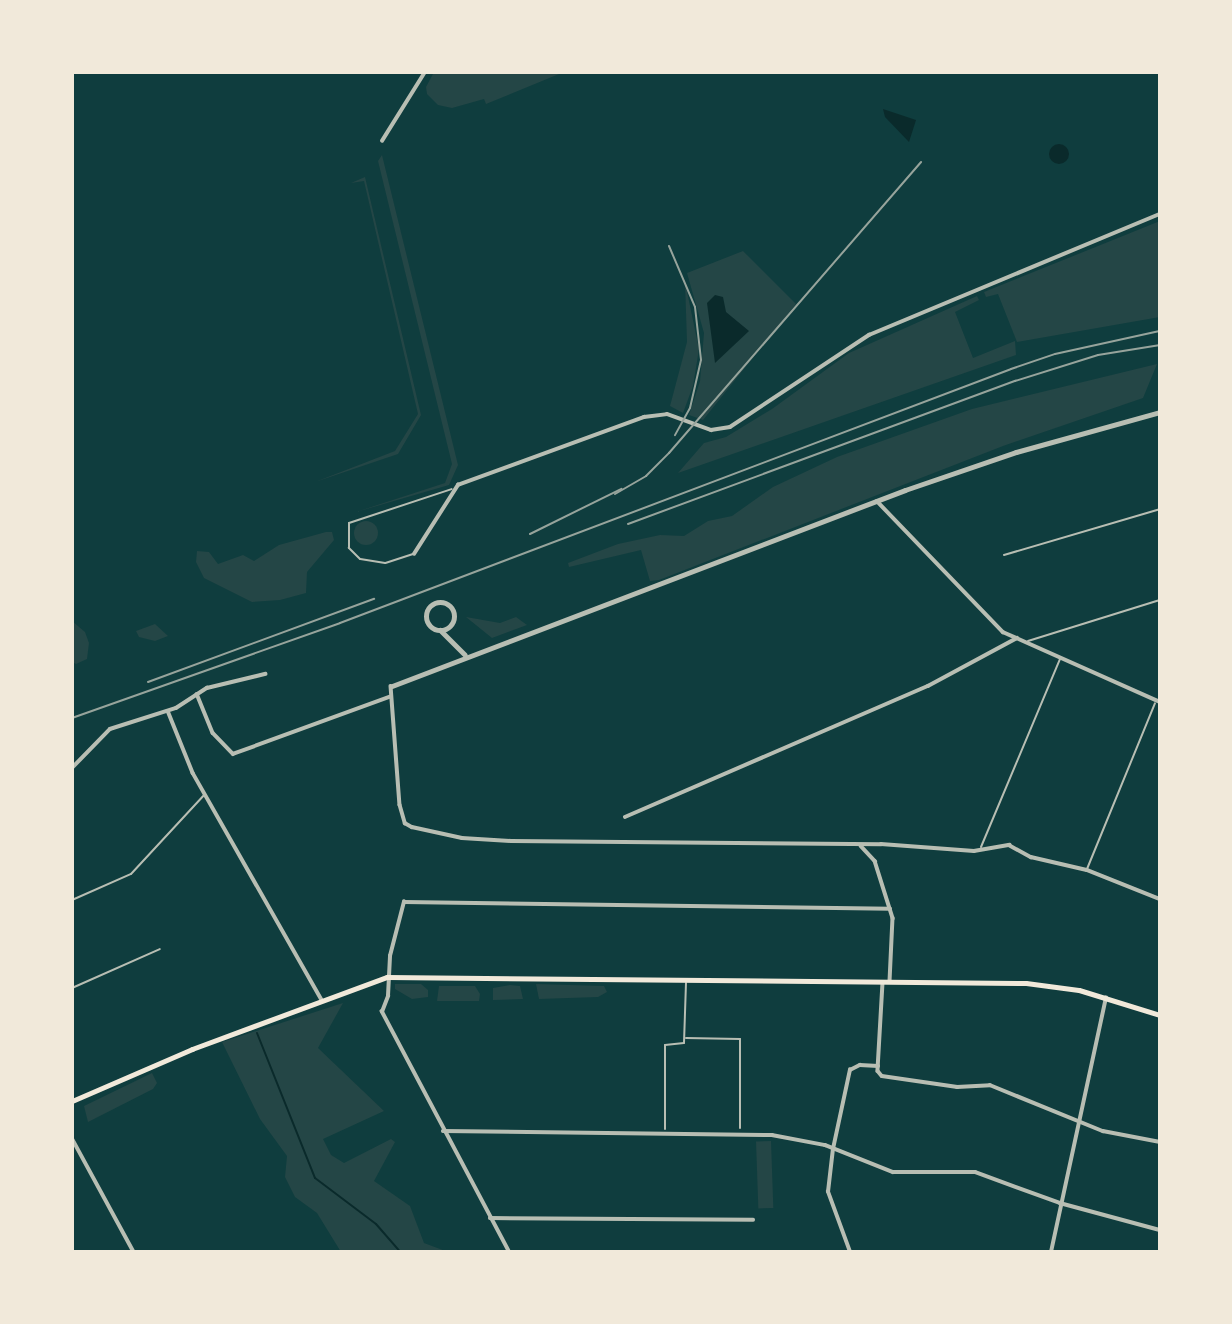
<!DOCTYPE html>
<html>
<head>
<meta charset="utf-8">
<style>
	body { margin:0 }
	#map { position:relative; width:1232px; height:1324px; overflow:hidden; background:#0f3d3e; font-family:Rubik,sans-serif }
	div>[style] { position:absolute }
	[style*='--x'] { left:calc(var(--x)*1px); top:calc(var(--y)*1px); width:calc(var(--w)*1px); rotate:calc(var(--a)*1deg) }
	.green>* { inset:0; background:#244646; transform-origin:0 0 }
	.round { border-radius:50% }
	.water>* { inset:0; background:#0a2a2b }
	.stream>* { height:2px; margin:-1px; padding:0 1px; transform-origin:1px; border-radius:1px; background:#0a2a2b }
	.path>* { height:2px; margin:-1px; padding:0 1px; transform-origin:1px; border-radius:1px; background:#f1e9da }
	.service>* { height:2px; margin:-1px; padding:0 1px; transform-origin:1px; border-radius:1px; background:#b8beb3 }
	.minor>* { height:3.5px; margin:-1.75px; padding:0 1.75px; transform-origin:1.75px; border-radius:1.75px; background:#b8beb3 }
	.tertiary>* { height:5px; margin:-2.5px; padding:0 2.5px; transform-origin:2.5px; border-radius:2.5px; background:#b8beb3 }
	.tertiary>.ring { margin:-2.5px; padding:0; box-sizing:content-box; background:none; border:5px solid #b8beb3; border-radius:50% }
	.secondary>* { height:5px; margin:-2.5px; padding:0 2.5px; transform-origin:2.5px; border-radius:2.5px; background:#f1e9da }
	.rail>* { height:2px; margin:-1px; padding:0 1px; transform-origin:1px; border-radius:1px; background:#97a49c }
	span { translate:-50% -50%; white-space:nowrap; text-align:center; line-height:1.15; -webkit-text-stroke:6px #f1e9da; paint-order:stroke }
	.frame { position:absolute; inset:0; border:74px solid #f1e9da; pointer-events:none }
</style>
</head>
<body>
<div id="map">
	<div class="green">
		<i style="clip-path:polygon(434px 72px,564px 72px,486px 104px,484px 99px,452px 108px,438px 105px,427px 94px,426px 87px)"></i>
		<i style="clip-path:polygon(382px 155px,458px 465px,449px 485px,356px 512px,445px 483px,452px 464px,378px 161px)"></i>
		<i style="clip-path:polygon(365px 177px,421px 415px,398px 454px,315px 482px,395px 451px,418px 414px,364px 181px,351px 183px)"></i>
		<i style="clip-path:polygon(1160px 221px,1160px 317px,1017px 342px,998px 294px,986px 297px,984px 292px)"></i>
		<i style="clip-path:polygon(743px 251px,796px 304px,703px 420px,689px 415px,700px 381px,704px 333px,687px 273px)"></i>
		<i style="clip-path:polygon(685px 282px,699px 349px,693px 386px,683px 413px,670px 406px,687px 342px)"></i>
		<i style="clip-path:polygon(977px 296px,979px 300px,955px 312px,973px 358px,1015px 341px,1016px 355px,678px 473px,704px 443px,726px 437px,772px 409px,849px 353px)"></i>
		<i style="clip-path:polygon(1157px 364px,1143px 398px,1003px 446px,659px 580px,650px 581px,641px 550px,569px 567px,568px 563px,618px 544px,660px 535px,684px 536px,708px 521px,732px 516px,773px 487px,837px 457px,972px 409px)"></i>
		<i class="round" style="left:354px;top:521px;width:24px;height:24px"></i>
		<i style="clip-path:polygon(326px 532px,332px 532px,334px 540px,307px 572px,306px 593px,280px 600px,252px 602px,204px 578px,196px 562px,197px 551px,209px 552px,218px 564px,243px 555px,254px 561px,279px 545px)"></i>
		<i style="clip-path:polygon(466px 617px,500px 623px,516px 617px,527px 625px,492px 638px)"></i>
		<i style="clip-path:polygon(72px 621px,85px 632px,89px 643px,87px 659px,76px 664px,72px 662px)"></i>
		<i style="clip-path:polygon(155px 624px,168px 636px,155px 641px,139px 637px,136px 631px)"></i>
		<i style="clip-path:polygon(395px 984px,421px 984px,428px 990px,428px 997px,412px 999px,395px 989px)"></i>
		<i style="clip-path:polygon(536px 984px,604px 986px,607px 992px,598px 997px,539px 999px)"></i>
		<i style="clip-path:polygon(510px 985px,520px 986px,523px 999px,493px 1000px,493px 988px)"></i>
		<i style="clip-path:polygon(439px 986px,475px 986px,480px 994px,479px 1001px,437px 1001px)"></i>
		<i style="clip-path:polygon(343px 1003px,318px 1048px,384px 1111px,323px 1139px,331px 1155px,344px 1163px,391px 1139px,395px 1142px,374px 1181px,410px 1206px,424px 1243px,448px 1252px,341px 1252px,317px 1213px,295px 1197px,285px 1177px,287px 1156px,260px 1119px,222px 1042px)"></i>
		<i style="clip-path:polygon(152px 1073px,157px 1083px,153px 1089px,88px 1122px,84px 1106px)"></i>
		<i style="left:771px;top:1141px;width:67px;height:15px;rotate:88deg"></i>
	</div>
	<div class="water">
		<i style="clip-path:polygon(883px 109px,916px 120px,909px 142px,885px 117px)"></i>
		<i class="round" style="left:1049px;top:144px;width:20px;height:20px"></i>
		<i style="clip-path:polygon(715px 295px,723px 297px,726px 312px,749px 331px,715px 363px,707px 303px)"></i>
	</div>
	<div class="stream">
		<i style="--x:257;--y:1033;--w:156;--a:68.2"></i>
		<i style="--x:315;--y:1178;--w:76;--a:37"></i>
		<i style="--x:376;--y:1224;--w:37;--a:49"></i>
	</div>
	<div class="path">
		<i style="--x:404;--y:73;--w:1;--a:-90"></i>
	</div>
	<div class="service">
		<i style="--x:413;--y:554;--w:29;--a:162"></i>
		<i style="--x:385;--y:563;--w:25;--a:-171"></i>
		<i style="--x:360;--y:559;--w:16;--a:-135"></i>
		<i style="--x:349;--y:548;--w:25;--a:-90"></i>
		<i style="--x:349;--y:523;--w:108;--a:-18.3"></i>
		<i style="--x:1004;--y:555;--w:163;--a:-16.4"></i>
		<i style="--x:1028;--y:641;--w:138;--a:-17.3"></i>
		<i style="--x:981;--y:847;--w:204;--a:-67.2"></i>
		<i style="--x:1087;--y:869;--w:179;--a:-67.7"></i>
		<i style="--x:72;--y:900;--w:64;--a:-23.8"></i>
		<i style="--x:131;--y:874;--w:109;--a:-47.2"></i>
		<i style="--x:72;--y:988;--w:96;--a:-23.9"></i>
		<i style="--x:686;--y:1038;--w:54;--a:1.1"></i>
		<i style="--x:740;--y:1039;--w:89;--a:90"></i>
		<i style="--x:665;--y:1129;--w:84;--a:-90"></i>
		<i style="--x:665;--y:1045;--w:19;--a:-6"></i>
		<i style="--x:684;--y:1043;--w:60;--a:-88.1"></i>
	</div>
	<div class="minor">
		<i style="--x:382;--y:141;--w:81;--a:-58.1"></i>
		<i style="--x:877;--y:501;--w:182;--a:46.1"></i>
		<i style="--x:1003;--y:632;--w:172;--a:24"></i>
		<i style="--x:414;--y:554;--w:82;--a:-57.5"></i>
		<i style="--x:458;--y:485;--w:198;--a:-20.1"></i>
		<i style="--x:644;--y:417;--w:23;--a:-7"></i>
		<i style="--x:667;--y:414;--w:47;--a:20"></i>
		<i style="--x:711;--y:430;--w:19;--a:-9"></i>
		<i style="--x:730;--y:427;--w:167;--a:-33.5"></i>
		<i style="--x:869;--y:335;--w:315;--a:-22.6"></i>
		<i style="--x:391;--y:686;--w:119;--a:85.7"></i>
		<i style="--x:400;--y:805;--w:19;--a:74"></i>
		<i style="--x:405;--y:823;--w:8;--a:30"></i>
		<i style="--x:412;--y:827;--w:51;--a:12.4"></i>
		<i style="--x:462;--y:838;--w:49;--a:3.5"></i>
		<i style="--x:511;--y:841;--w:370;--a:0.5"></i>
		<i style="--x:881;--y:844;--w:93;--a:4.3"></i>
		<i style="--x:974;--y:851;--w:36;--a:-10"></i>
		<i style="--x:1009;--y:845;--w:25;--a:29"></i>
		<i style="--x:1031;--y:857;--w:57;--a:13.1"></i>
		<i style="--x:1087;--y:870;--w:79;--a:21.7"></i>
		<i style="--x:197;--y:694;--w:42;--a:67.7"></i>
		<i style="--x:213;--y:733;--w:29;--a:46"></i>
		<i style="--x:233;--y:754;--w:166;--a:-20.1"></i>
		<i style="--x:168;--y:711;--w:67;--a:68"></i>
		<i style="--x:193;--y:773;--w:261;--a:60.4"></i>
		<i style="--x:72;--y:768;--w:54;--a:-45.7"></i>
		<i style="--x:110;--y:729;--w:69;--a:-17.7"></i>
		<i style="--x:176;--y:708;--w:37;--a:-33"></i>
		<i style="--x:207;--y:688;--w:60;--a:-13.6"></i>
		<i style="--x:625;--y:817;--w:330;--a:-23.4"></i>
		<i style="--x:928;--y:686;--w:101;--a:-28.3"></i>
		<i style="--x:861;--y:846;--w:21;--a:47"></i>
		<i style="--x:875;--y:861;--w:60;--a:72.5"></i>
		<i style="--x:893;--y:918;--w:64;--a:92.7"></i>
		<i style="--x:883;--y:983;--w:88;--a:93.3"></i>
		<i style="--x:878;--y:1071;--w:6;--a:51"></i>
		<i style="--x:882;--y:1076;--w:76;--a:8.3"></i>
		<i style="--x:957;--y:1087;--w:33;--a:-3"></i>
		<i style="--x:990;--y:1085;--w:122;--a:22.2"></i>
		<i style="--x:1103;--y:1131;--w:58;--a:10.9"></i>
		<i style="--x:443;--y:1131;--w:329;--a:0.7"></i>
		<i style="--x:772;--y:1135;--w:54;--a:10.7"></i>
		<i style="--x:825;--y:1145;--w:73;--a:21.7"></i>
		<i style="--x:893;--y:1172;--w:82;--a:0"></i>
		<i style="--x:975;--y:1172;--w:90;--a:20"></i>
		<i style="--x:1060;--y:1203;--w:104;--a:15.1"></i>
		<i style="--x:72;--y:1138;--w:130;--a:61.5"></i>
		<i style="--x:490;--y:1218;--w:263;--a:0.4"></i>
		<i style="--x:509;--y:1252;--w:272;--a:-117.9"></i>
		<i style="--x:382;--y:1012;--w:17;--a:-69"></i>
		<i style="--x:388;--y:996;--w:40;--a:-87.1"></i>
		<i style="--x:390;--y:956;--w:56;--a:-75.5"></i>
		<i style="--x:404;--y:902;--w:486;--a:0.8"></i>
		<i style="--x:850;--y:1252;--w:64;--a:-110.1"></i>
		<i style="--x:828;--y:1192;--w:43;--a:-83.4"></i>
		<i style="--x:833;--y:1149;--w:81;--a:-77.9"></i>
		<i style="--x:850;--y:1070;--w:11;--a:-27"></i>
		<i style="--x:860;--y:1065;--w:18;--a:3"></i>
		<i style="--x:1051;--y:1252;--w:260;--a:-77.8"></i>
	</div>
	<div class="tertiary">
		<i class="ring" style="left:426px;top:602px;width:23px;height:23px"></i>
		<i style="--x:440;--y:630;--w:35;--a:45"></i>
		<i style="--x:392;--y:686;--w:549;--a:-20.91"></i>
		<i style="--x:905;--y:490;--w:117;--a:-18.9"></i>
		<i style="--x:1016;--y:452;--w:149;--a:-15.5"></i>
	</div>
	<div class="secondary">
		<i style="--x:72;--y:1101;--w:131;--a:-23.4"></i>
		<i style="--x:192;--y:1049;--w:208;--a:-20.3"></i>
		<i style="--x:387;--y:977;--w:639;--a:0.54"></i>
		<i style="--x:1026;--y:983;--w:53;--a:7.5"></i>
		<i style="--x:1079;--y:990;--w:85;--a:17.2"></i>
	</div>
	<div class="rail">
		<i style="--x:669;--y:246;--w:66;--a:66.9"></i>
		<i style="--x:695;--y:307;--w:53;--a:83.5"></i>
		<i style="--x:701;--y:360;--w:49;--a:102.9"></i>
		<i style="--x:690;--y:408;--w:31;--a:119"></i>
		<i style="--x:615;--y:494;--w:36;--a:-30"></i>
		<i style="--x:646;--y:476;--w:33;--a:-45"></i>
		<i style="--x:669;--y:453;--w:385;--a:-49.1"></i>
		<i style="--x:628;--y:524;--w:413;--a:-20.3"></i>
		<i style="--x:1015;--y:381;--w:87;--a:-17.4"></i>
		<i style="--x:1098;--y:355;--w:63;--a:-9.2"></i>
		<i style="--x:530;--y:534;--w:102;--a:-26.3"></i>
		<i style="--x:148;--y:682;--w:241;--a:-20.2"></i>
		<i style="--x:72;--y:718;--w:284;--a:-19.5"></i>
		<i style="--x:340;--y:623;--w:717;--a:-20.73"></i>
		<i style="--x:1011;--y:369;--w:46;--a:-18.8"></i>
		<i style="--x:1055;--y:354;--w:107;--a:-12.4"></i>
	</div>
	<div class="frame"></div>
</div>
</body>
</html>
